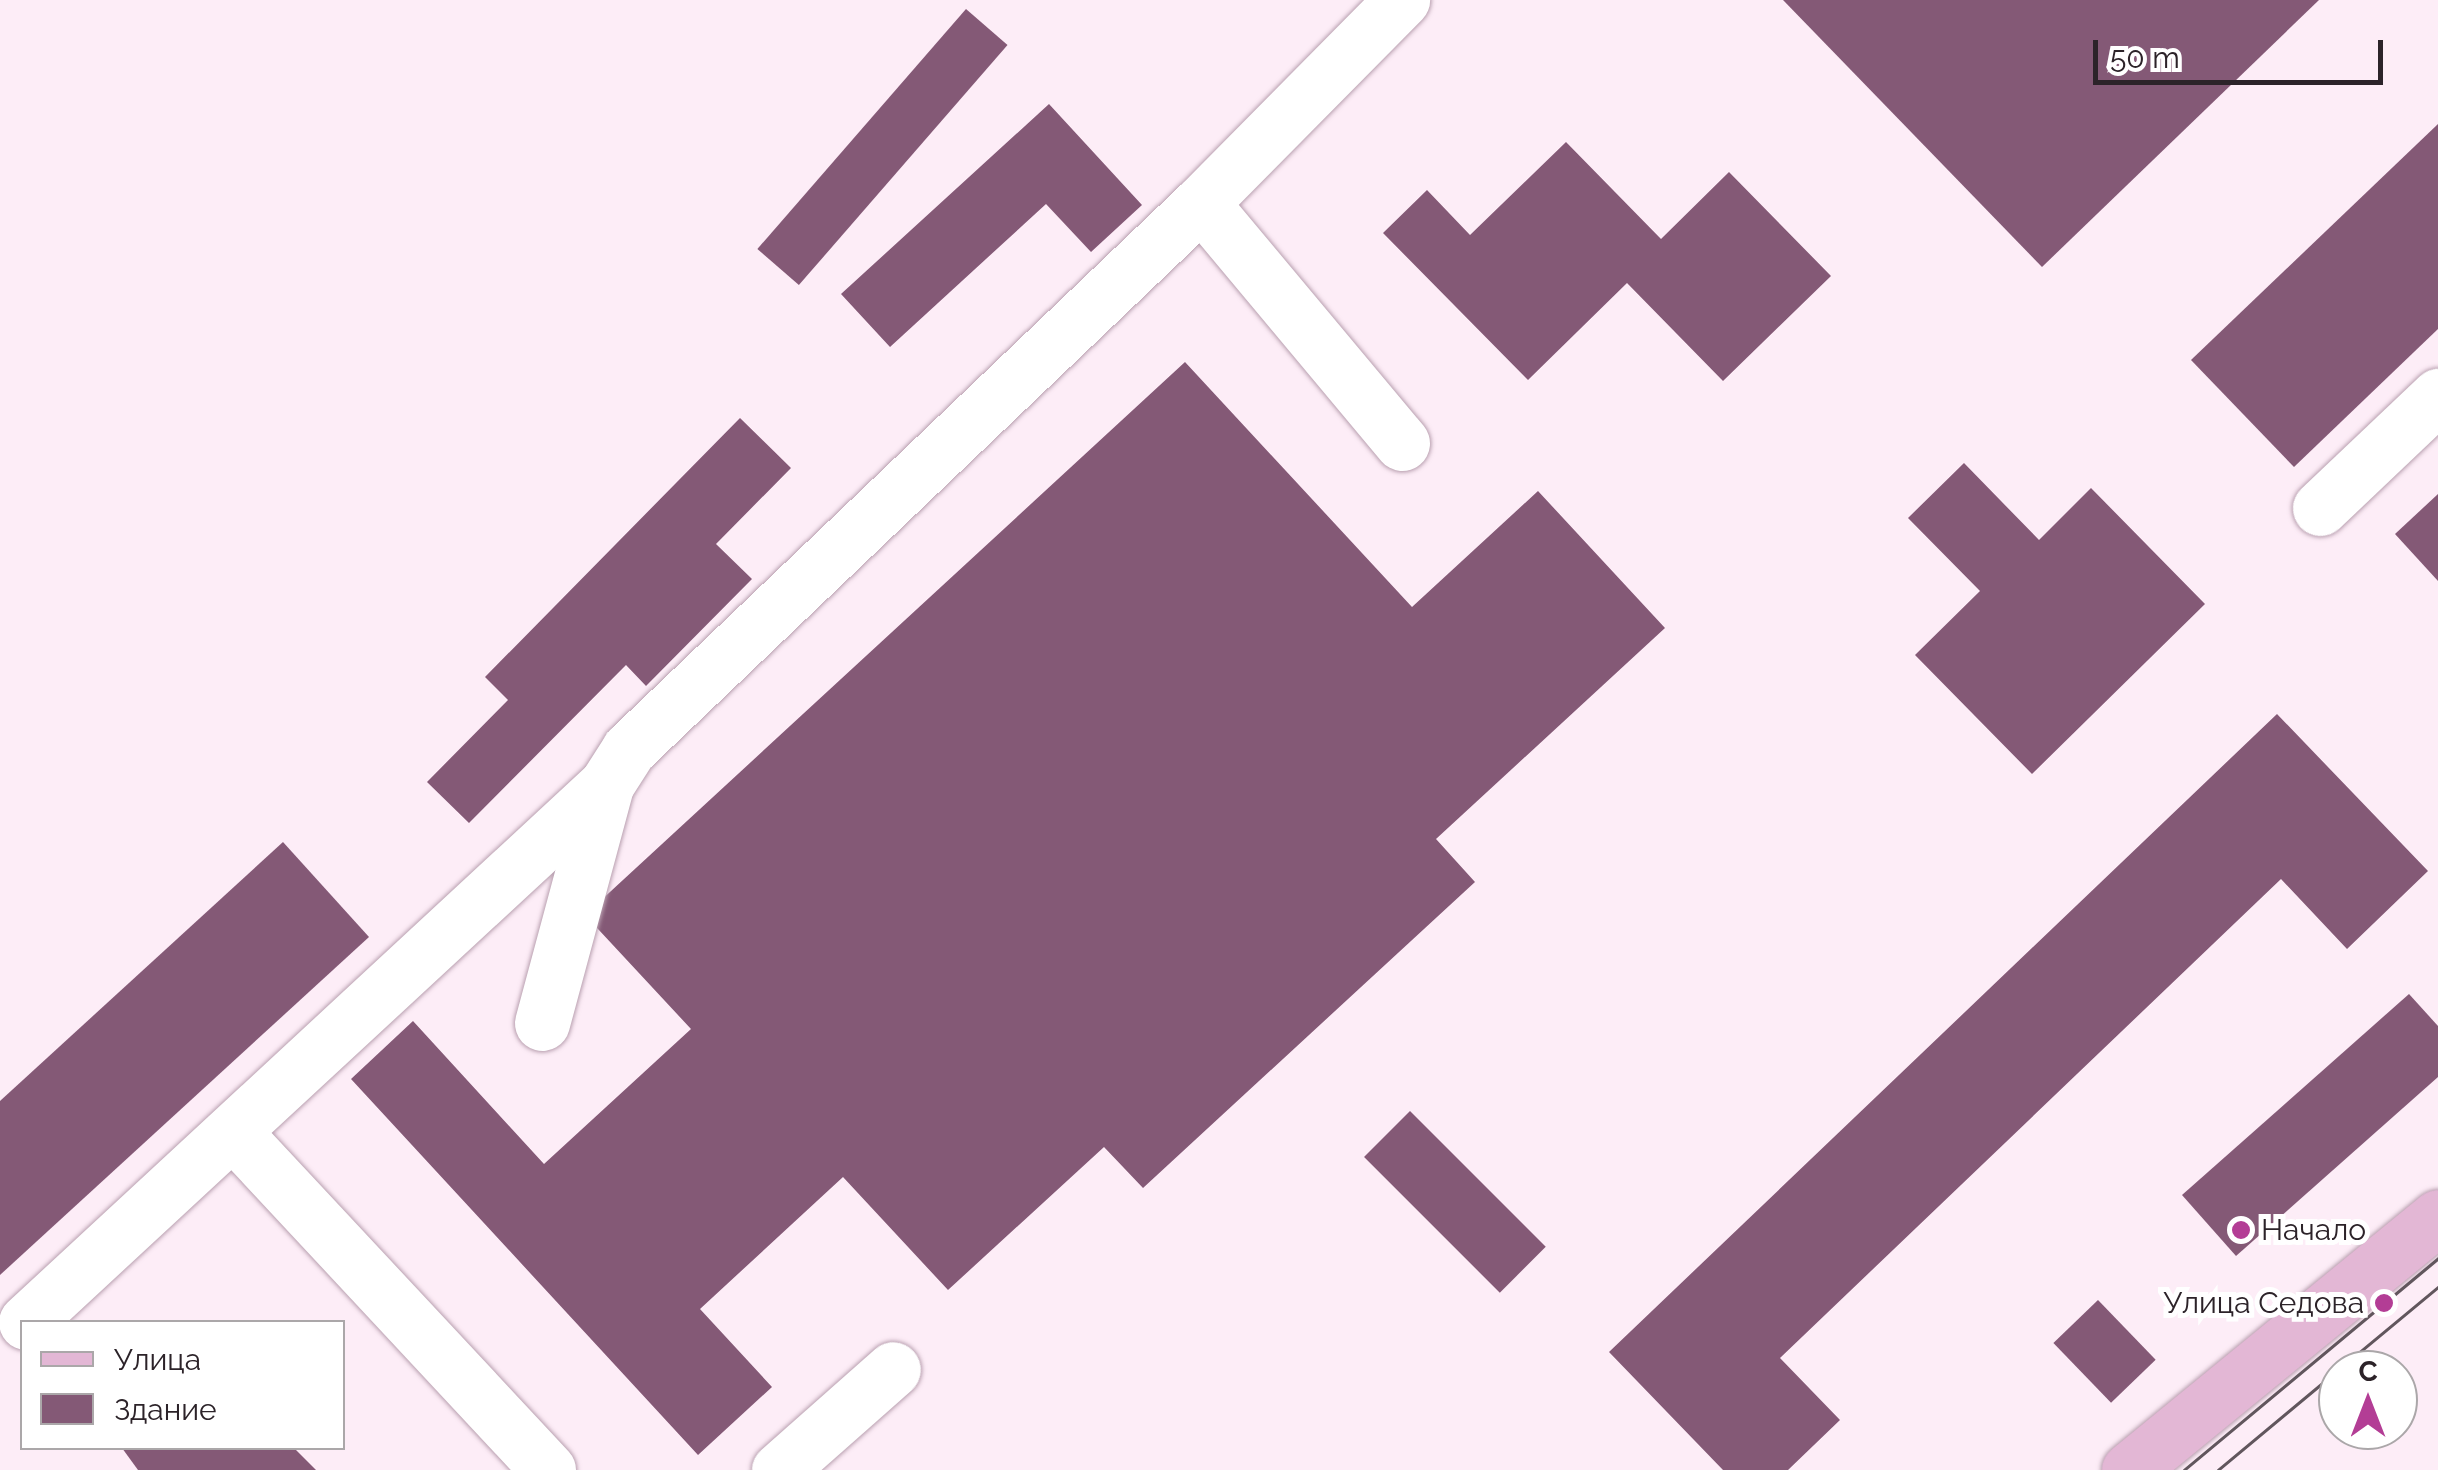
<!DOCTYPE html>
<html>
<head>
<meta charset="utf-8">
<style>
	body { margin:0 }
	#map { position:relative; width:2438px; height:1470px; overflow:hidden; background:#fdedf7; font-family:Raleway,sans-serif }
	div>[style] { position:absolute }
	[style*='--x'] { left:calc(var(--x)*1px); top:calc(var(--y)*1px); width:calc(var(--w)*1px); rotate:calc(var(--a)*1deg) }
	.building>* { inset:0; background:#845976; transform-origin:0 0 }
	.roads { filter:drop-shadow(0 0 2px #b9a0b0) drop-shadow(0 0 2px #b9a0b0) }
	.minor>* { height:55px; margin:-27.5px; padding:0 27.5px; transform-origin:27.5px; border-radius:27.5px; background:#fff }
	.major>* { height:55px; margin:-27.5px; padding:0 27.5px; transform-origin:27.5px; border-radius:27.5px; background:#e3b7d5 }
	.tram>* { height:2.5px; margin:-1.25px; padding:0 1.25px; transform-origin:1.25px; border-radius:1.25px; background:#61565d }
	.dots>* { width:28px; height:28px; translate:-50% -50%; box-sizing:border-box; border:5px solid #fff; border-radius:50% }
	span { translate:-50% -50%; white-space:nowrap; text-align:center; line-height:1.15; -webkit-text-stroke:10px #fff; paint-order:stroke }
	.poi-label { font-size:30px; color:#2c2329 }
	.left { translate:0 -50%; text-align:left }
	.right { translate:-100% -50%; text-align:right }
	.legend { position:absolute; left:20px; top:1320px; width:325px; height:130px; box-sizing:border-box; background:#fff; border:2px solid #aba7a9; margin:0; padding:12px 18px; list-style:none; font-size:30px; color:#2c2329 }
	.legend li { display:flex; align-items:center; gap:20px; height:50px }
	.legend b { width:50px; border:2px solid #aba7a9 }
	.north { position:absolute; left:2318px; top:1350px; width:100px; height:100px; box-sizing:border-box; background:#fff; border:2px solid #aba7a9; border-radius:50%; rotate:0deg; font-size:28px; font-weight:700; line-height:40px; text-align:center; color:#2c2329 }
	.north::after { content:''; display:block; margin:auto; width:35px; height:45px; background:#b33d95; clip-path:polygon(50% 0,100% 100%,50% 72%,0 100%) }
	.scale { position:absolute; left:2093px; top:40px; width:290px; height:45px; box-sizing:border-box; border:5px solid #2c2329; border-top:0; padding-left:12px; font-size:30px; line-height:35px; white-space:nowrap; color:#2c2329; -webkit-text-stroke:8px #fff; paint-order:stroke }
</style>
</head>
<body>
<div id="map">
	<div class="building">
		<i style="clip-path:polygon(1783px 0,2319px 0,2042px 267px)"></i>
		<i style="left:966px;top:9px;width:55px;height:318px;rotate:41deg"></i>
		<i style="clip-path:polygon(1049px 104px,1142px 205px,1091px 252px,1046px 204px,890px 347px,841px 294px)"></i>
		<i style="clip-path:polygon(2438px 124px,2438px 329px,2294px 467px,2191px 360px)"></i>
		<i style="clip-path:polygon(1566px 142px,1661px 239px,1729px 172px,1831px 276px,1723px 381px,1627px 283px,1528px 380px,1383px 233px,1427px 190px,1470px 235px)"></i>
		<i style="clip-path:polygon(1185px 362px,1412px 607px,1538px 491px,1665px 628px,1436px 839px,1475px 882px,1143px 1188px,1104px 1147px,948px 1290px,843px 1177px,700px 1309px,772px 1387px,698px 1455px,351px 1079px,413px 1021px,544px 1164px,691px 1029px,585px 915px)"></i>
		<i style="clip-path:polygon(740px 418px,791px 468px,716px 544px,752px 579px,646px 686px,626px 665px,469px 823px,427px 782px,508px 700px,485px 677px)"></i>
		<i style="clip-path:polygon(1964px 463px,2039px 540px,2091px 488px,2205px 604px,2032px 774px,1915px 655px,1980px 591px,1908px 518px)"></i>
		<i style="clip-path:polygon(2438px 494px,2438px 581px,2395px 534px)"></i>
		<i style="clip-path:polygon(2277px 714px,2428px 871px,2347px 949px,2281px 879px,1780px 1358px,1840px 1420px,1788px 1470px,1723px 1470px,1609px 1352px)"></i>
		<i style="clip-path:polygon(283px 842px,369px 937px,0 1275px,0 1101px)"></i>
		<i style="clip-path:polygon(2409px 994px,2438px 1026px,2438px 1077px,2236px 1256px,2182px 1195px)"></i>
		<i style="left:1410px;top:1111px;width:192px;height:65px;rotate:45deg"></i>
		<i style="left:2098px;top:1300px;width:83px;height:62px;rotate:46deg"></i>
		<i style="clip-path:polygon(122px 1448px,294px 1448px,316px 1470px,138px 1470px)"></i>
	</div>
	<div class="roads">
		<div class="minor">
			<i style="--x:1402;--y:443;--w:313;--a:-129.9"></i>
			<i style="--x:1201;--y:203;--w:286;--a:-45.3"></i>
			<i style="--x:2320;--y:508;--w:163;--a:-43.5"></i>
			<i style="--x:542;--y:1023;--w:246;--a:-74.9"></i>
			<i style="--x:606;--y:785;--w:43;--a:-57.4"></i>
			<i style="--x:629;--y:749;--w:791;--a:-43.67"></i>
			<i style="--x:235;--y:1134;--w:459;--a:47"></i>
			<i style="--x:26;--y:1322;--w:790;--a:-42.8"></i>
			<i style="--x:779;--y:1470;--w:152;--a:-41.5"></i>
		</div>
		<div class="major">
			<i style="--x:2129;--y:1470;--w:399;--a:-39.3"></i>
		</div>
	</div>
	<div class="tram">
		<i style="--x:2338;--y:1370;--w:130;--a:-39.7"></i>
		<i style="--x:2184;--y:1470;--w:331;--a:-39.8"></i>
		<i style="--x:2218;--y:1470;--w:156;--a:-39.8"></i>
	</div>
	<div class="dots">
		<i style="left:2241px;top:1230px;background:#b33d95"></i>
		<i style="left:2384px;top:1303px;background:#b33d95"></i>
	</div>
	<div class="poi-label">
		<span class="left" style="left:2261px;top:1230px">Начало</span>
		<span class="right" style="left:2364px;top:1303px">Улица Седова</span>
	</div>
	<ul class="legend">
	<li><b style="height:12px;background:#e3b7d5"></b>Улица</li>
	<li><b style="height:28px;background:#845976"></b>Здание</li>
	</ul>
	<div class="north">С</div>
	<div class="scale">50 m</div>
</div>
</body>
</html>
